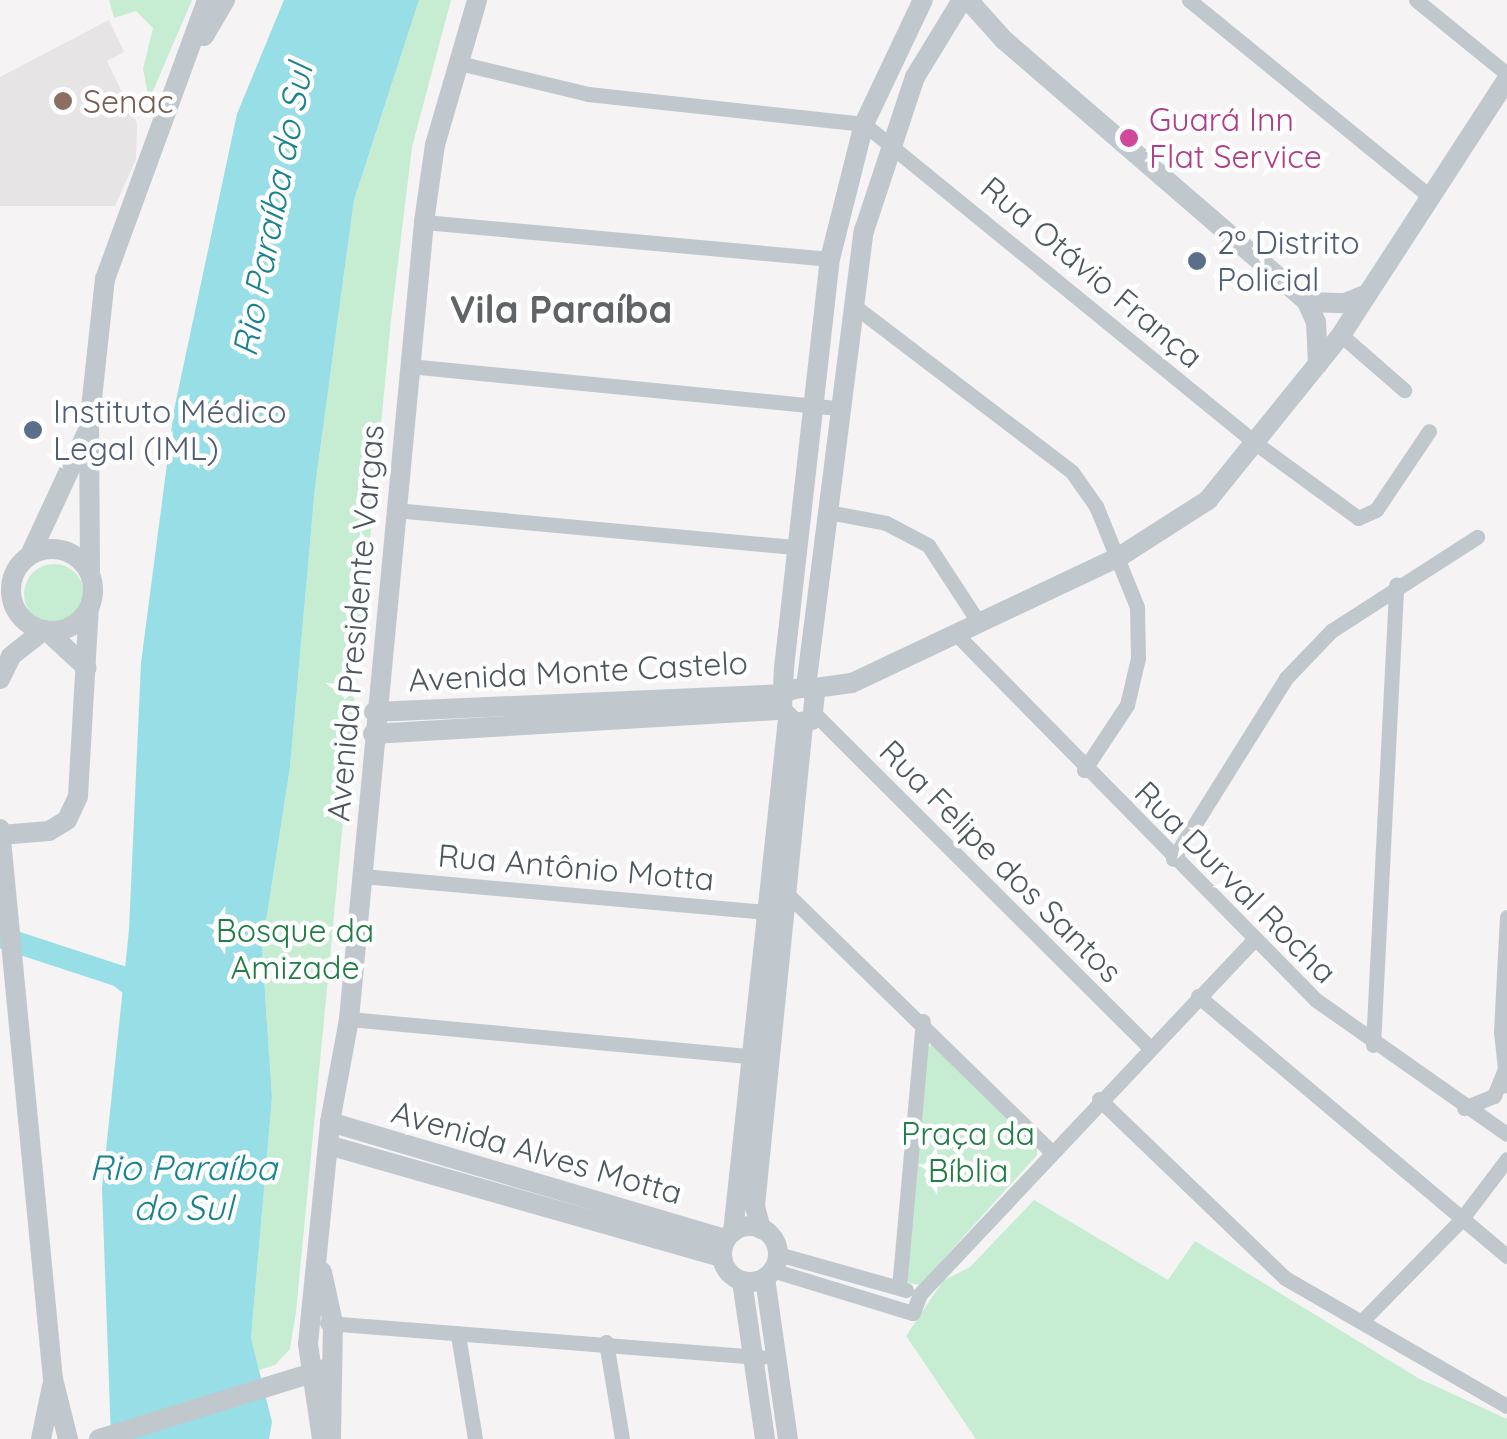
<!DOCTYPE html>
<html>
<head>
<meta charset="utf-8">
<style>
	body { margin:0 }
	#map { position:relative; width:1507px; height:1439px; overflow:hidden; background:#f5f3f3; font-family:Quicksand,sans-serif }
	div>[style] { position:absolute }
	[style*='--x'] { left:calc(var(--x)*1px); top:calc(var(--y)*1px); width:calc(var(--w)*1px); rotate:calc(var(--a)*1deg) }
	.education>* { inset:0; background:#e6e4e4 }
	.green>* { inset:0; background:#c6edd1 }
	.round { border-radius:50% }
	.water>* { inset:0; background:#97dee6 }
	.river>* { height:22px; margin:-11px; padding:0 11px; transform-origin:11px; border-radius:11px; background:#97dee6 }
	.minor>* { height:15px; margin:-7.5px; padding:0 7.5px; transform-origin:7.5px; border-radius:7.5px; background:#c0c8ce }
	.tertiary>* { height:20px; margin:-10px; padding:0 10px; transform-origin:10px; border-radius:10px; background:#c0c8ce }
	.tertiary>.ring { margin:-10px; padding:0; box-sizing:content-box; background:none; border:20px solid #c0c8ce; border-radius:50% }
	.tertiary-bridge>* { height:20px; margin:-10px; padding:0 10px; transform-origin:10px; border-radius:10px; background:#c0c8ce }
	.dots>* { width:28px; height:28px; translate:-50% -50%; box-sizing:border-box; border:5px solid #fff; border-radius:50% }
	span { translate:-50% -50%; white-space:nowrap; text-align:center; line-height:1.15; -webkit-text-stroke:9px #fff; paint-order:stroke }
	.education-label { font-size:32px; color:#785e54 }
	.left { translate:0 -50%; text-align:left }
	.hotel-label { font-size:32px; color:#b23c85 }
	.service-label { font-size:32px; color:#4e5e75 }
	.street-label { font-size:32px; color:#4c585f }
	.park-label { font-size:32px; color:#207d44 }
	.water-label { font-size:35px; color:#18828f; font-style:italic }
	.quarter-label { font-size:38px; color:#606467; font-weight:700 }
</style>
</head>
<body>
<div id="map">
	<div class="education">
		<i style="clip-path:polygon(109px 20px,124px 52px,107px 61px,137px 124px,136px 159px,115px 206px,0 206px,0 77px)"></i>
	</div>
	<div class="green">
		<i style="clip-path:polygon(109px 0,192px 0,149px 100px,143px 69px,153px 28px,136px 11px,114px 18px)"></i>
		<i style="clip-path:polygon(419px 0,451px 0,412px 147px,391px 320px,296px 1312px,290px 1349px,275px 1365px,259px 1370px,251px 1338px,272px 1098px,262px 949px,290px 767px,315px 487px,354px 200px)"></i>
		<i class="round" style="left:24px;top:564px;width:60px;height:60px"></i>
		<i style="clip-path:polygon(931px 1045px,1037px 1146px,1037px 1155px,920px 1285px,909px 1283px,904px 1272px,924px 1050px)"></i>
		<i style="clip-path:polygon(1034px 1200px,1168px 1280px,1195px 1241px,1418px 1378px,1507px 1419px,1507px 1439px,976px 1439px,906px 1336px,943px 1281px,970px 1267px)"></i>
	</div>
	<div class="water">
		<i style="clip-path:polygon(284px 0,419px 0,354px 200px,315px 487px,290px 767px,262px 948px,272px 1098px,251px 1338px,272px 1422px,269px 1439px,111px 1439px,102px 1188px,129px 930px,141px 663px,174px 410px,237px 114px)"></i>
	</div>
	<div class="river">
		<i style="--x:0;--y:937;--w:125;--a:18.1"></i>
		<i style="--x:119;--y:976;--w:36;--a:38"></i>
	</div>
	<div class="minor">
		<i style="--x:1189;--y:0;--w:313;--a:39.2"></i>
		<i style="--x:1416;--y:0;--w:117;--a:39.1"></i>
		<i style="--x:459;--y:63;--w:133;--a:13.5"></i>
		<i style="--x:588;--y:94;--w:278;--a:6.2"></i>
		<i style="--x:864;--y:124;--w:508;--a:39.17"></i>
		<i style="--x:1258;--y:445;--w:124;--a:36.1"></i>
		<i style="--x:1358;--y:518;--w:20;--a:-24"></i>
		<i style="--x:1376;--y:510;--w:95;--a:-56.1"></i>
		<i style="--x:424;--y:222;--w:408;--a:5.2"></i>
		<i style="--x:853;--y:305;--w:275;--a:37.3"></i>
		<i style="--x:1072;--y:472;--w:42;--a:54.8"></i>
		<i style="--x:1096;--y:506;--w:109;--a:67.9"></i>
		<i style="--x:1137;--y:607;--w:51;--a:88.9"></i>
		<i style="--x:1138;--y:658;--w:48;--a:103.2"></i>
		<i style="--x:1127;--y:705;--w:78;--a:123.5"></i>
		<i style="--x:1341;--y:335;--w:84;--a:41.1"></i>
		<i style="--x:409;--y:366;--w:434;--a:5.6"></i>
		<i style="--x:395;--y:510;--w:404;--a:5.3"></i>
		<i style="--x:828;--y:512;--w:59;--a:10.7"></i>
		<i style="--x:886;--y:523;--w:47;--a:27.6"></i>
		<i style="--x:928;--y:545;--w:93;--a:56.8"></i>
		<i style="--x:956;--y:634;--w:513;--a:45.47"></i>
		<i style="--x:1316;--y:1000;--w:233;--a:35.1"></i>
		<i style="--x:816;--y:715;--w:469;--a:44.9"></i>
		<i style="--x:1173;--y:859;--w:213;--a:-58"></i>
		<i style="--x:1286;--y:678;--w:65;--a:-46.2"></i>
		<i style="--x:1331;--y:631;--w:174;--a:-32.8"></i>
		<i style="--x:362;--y:876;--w:415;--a:5.1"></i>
		<i style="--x:780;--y:887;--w:378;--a:44.3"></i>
		<i style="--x:1507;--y:917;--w:115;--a:93"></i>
		<i style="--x:1501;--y:1032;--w:54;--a:83.7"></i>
		<i style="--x:1198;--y:996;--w:404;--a:40.1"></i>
		<i style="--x:349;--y:1019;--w:411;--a:5.3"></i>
		<i style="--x:1373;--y:1045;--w:461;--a:-87.1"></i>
		<i style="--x:1099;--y:1099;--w:258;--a:43.9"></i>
		<i style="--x:1285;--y:1278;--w:256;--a:30"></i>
		<i style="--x:1464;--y:1108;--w:32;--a:-22"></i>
		<i style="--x:1494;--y:1096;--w:27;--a:-68"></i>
		<i style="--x:778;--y:1254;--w:133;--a:15.7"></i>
		<i style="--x:772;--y:1270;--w:147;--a:17"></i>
		<i style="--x:913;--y:1313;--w:20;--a:-70"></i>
		<i style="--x:920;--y:1294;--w:487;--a:-46.7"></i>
		<i style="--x:899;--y:1288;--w:268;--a:-84.9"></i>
		<i style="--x:1362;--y:1321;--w:140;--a:-45.6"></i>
		<i style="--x:1460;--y:1221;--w:78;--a:-52.8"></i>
		<i style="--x:327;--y:1323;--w:436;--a:4.5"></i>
		<i style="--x:458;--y:1335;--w:105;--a:80.7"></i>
		<i style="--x:606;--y:1342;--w:98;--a:80.6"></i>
	</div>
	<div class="tertiary">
		<i style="--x:968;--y:0;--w:54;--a:48"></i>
		<i style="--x:1004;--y:40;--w:401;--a:40.8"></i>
		<i style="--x:1307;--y:302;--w:22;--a:66"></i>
		<i style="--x:1316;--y:322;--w:42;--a:87.3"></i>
		<i style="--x:204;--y:36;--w:42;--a:-59.7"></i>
		<i style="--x:1307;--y:302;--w:38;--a:2"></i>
		<i style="--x:1345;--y:303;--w:24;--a:-22"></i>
		<i class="ring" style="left:11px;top:549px;width:62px;height:62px"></i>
		<i style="--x:30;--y:555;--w:136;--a:-65.1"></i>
		<i style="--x:90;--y:573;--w:147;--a:-90.4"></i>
		<i style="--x:89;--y:426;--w:148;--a:-83.8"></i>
		<i style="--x:105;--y:279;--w:297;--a:-69.9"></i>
		<i style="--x:47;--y:631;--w:54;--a:42.8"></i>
		<i style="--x:0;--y:679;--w:25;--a:-64"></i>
		<i style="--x:11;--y:656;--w:42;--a:-38.2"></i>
		<i style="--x:806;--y:687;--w:460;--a:-82.8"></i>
		<i style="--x:864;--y:231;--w:162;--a:-71.7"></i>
		<i style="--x:915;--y:77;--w:90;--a:-58.6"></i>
		<i style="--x:808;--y:689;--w:44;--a:-7.8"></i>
		<i style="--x:852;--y:683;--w:295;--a:-25.3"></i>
		<i style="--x:1119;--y:557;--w:106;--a:-32.6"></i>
		<i style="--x:1208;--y:500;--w:212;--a:-51.1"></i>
		<i style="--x:1341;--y:335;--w:305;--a:-57"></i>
		<i style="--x:787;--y:691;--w:19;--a:-12"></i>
		<i style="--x:806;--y:687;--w:11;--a:34"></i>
		<i style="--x:815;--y:693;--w:27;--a:96"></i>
		<i style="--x:812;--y:720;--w:17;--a:170"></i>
		<i style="--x:795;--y:723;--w:18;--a:-135"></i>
		<i style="--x:782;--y:710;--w:42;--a:-87.3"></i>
		<i style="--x:784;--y:668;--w:412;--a:-83.6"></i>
		<i style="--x:830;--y:259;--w:139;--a:-75.9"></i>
		<i style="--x:864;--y:124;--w:137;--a:-64.6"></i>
		<i style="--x:374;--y:712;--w:411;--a:-2.5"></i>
		<i style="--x:373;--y:734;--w:410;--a:-3.4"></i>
		<i style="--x:0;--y:829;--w:553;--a:84.5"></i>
		<i style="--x:53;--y:1379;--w:62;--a:76"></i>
		<i style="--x:49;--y:831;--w:21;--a:-31"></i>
		<i style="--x:67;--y:820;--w:26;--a:-65"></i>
		<i style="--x:78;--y:796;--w:188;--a:-86.7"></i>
		<i style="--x:330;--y:1122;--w:413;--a:16.5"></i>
		<i style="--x:328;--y:1145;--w:410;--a:15.9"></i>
		<i class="ring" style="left:722px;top:1226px;width:36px;height:36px"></i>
		<i style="--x:761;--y:1229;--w:24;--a:-105"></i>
		<i style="--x:755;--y:1206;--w:484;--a:-84.3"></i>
		<i style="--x:733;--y:1232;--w:516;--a:-83.88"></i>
		<i style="--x:322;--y:1272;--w:52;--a:77.8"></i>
		<i style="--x:333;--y:1323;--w:116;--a:91"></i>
		<i style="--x:765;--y:1278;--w:163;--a:81.9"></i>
		<i style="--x:742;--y:1281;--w:160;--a:81.7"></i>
		<i style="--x:41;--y:1439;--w:54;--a:-78.3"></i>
		<i style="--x:99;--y:1439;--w:244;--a:-17.2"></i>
		<i style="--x:322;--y:1439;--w:96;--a:-98.4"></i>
		<i style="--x:308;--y:1344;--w:223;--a:-84.3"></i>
		<i style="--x:330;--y:1122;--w:105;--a:-79.5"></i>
		<i style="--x:349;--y:1019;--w:801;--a:-84.62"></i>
		<i style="--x:424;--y:222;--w:78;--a:-81.9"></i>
		<i style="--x:435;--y:145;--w:151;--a:-73.8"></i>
	</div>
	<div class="tertiary-bridge">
		<i style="--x:0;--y:835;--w:49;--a:-4.7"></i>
	</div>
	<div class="dots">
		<i style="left:63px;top:101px;background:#8d6e63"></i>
		<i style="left:1129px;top:138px;background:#d1479c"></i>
		<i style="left:1197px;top:261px;background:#5c6f8a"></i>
		<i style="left:33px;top:430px;background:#5c6f8a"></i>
	</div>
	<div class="education-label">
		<span class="left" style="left:83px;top:101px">Senac</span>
	</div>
	<div class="hotel-label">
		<span class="left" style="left:1149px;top:138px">Guará Inn<br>Flat Service</span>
	</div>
	<div class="service-label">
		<span class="left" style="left:1217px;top:261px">2º Distrito<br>Policial</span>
		<span class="left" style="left:53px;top:430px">Instituto Médico<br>Legal (IML)</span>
	</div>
	<div class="street-label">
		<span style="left:1092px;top:272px;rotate:40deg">Rua Otávio França</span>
		<span style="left:355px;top:623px;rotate:-85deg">Avenida Presidente Vargas</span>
		<span style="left:578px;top:671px;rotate:-3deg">Avenida Monte Castelo</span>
		<span style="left:1001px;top:861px;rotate:45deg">Rua Felipe dos Santos</span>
		<span style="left:576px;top:867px;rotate:5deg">Rua Antônio Motta</span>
		<span style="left:1236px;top:882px;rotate:45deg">Rua Durval Rocha</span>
		<span style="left:537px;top:1152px;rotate:16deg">Avenida Alves Motta</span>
	</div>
	<div class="park-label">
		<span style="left:295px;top:949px">Bosque da<br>Amizade</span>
		<span style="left:968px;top:1152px">Praça da<br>Bíblia</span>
	</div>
	<div class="water-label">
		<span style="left:272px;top:210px;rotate:-79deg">Rio Paraíba do Sul</span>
		<span style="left:183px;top:1187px">Rio Paraíba<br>do Sul</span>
	</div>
	<div class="quarter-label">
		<span style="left:561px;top:310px">Vila Paraíba</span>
	</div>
</div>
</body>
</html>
